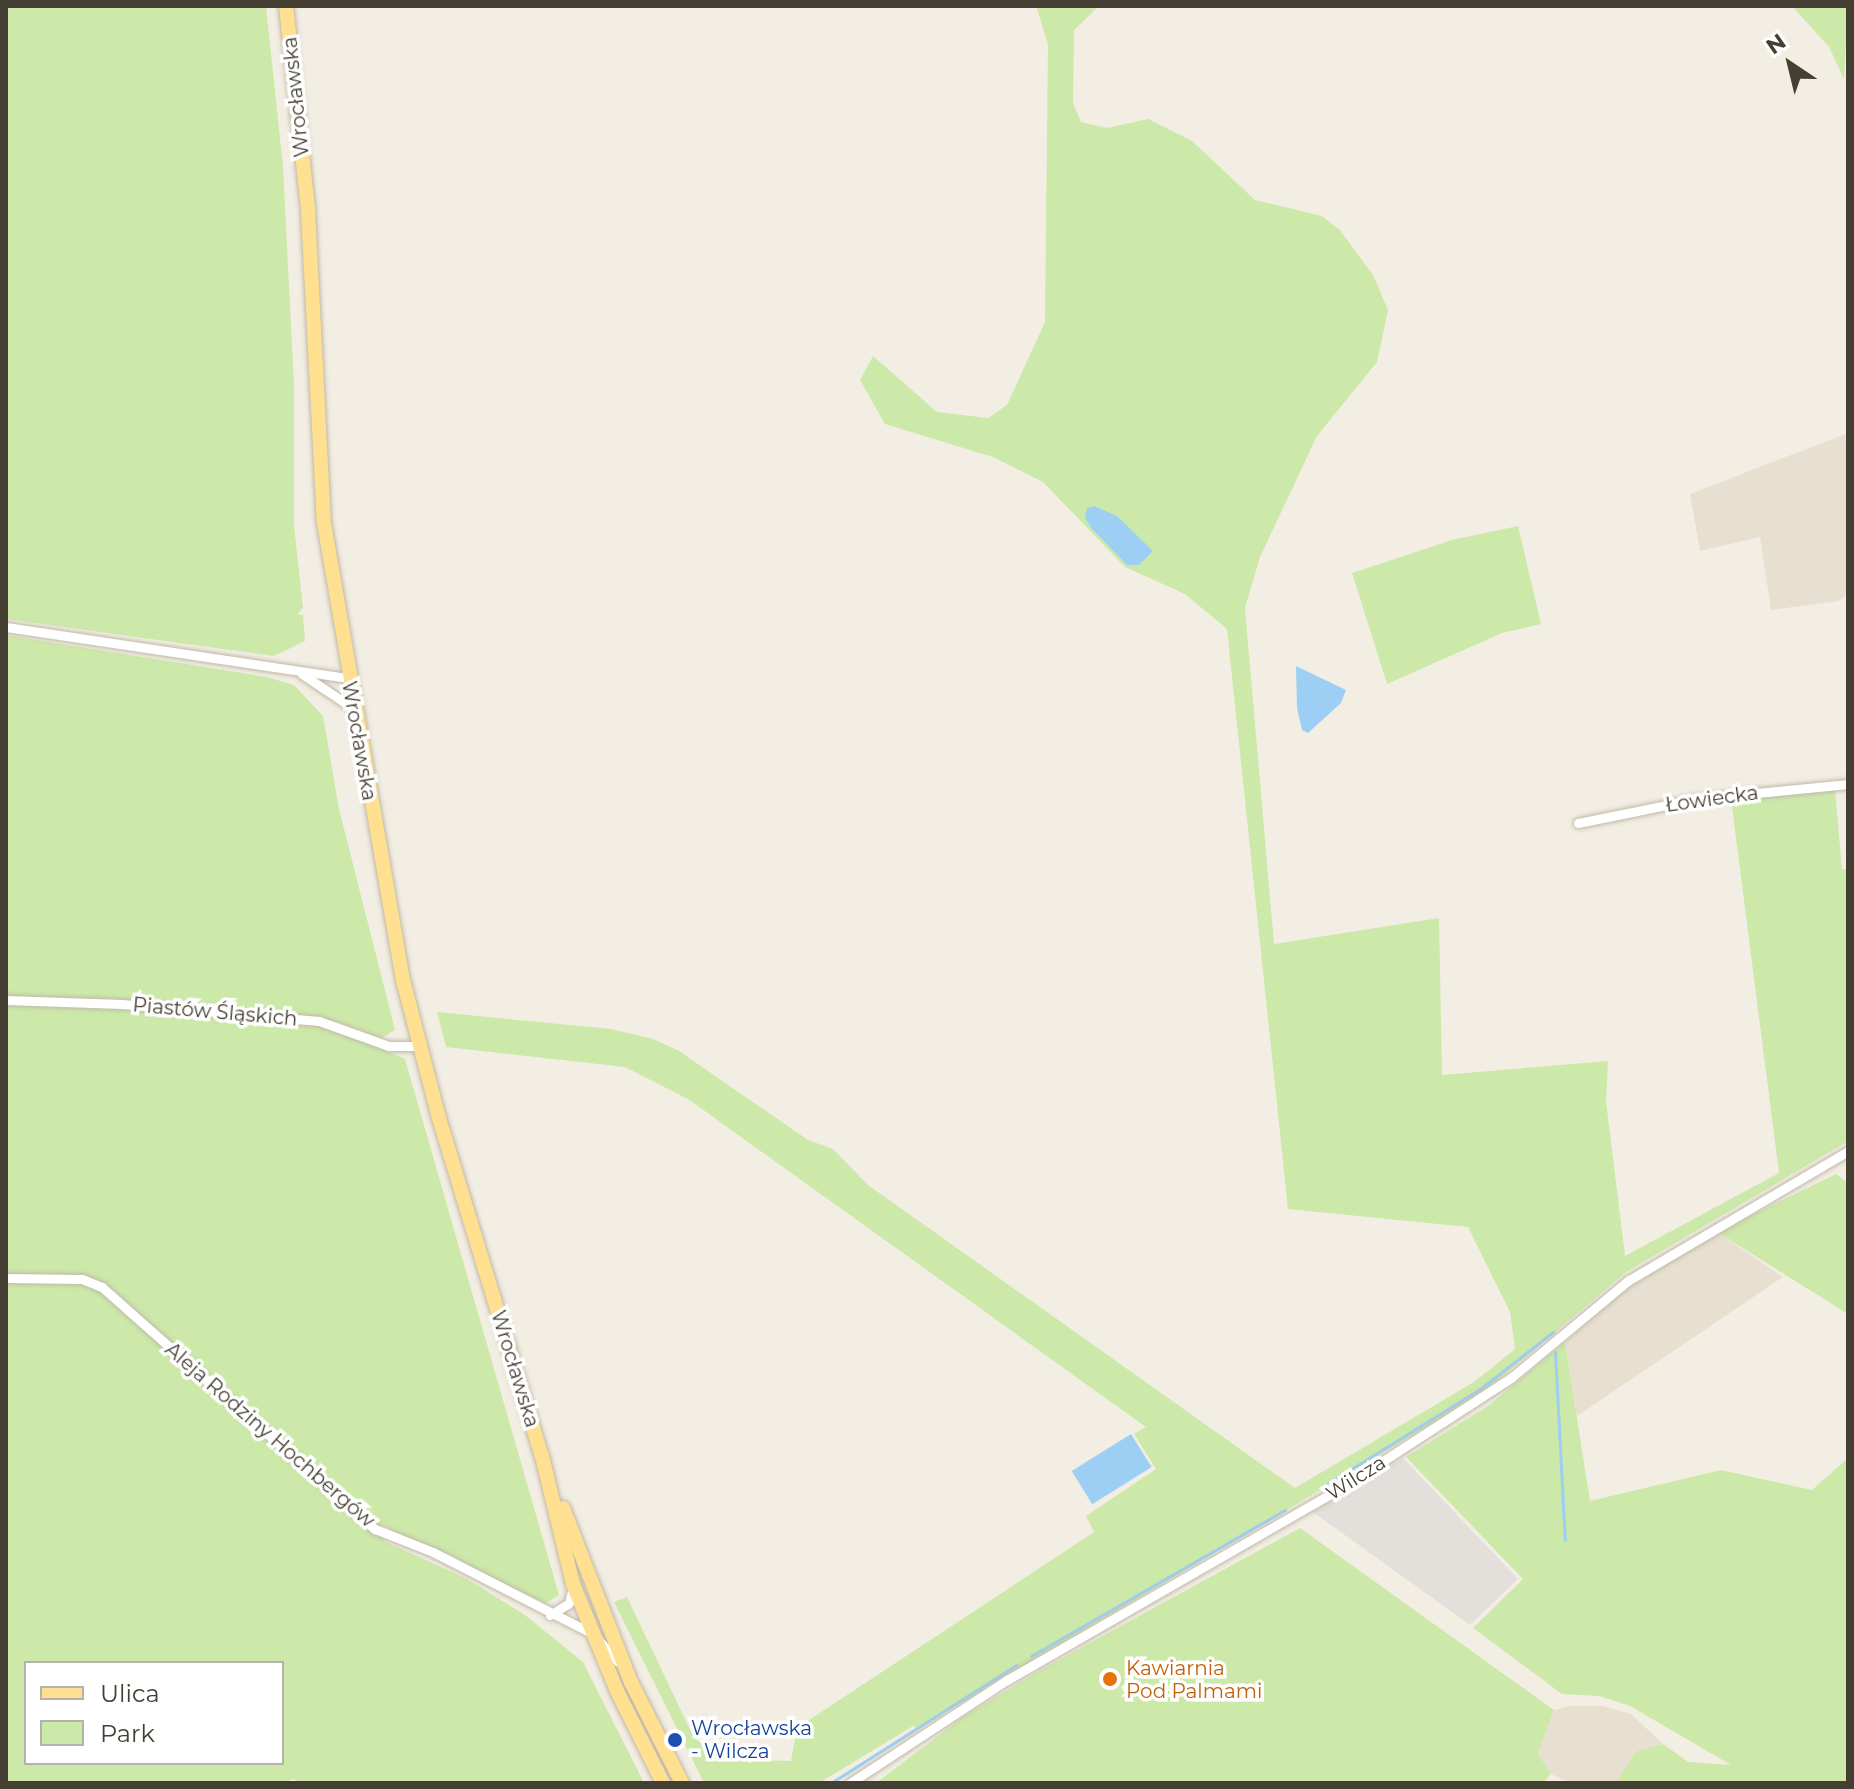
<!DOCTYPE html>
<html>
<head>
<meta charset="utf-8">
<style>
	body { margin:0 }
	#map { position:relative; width:1854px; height:1789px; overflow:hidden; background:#f2eee3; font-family:Montserrat,sans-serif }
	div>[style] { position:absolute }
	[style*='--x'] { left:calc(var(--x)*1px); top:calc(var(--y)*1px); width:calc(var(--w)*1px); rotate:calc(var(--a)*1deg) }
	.residential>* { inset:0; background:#e7e0d1 }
	.green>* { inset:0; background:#cce9a9 }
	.parking>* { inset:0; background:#e3e0dc }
	.water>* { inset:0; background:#9ccff3; transform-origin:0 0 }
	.stream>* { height:3px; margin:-1.5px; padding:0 1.5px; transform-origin:1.5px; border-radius:1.5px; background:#9ccff3 }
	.roads { filter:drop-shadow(0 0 2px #c1b9a8) drop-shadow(0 0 2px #c1b9a8) }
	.street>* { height:9px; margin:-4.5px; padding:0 4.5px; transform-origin:4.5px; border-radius:4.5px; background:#fff }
	.primary>* { height:14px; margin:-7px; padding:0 7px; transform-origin:7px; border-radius:7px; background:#ffdf90 }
	.dots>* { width:22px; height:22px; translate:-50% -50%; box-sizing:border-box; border:4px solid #fff; border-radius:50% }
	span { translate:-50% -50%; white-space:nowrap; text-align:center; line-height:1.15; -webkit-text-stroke:7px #fff; paint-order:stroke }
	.street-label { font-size:20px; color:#443e33 }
	.food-label { font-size:20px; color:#c56008 }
	.left { translate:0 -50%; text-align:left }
	.transit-label { font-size:20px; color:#164399 }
	.frame { position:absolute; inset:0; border:8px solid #443e33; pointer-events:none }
	.legend { position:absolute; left:24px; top:1661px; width:260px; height:104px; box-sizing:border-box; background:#fff; border:2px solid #b4b2ad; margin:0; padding:10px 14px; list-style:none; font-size:24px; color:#443e33 }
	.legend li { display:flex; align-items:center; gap:16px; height:40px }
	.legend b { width:40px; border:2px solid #b4b2ad }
	.north { position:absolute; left:1750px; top:24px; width:80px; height:80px; -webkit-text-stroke:6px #fff; paint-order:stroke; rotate:325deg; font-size:22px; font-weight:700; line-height:32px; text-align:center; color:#443e33 }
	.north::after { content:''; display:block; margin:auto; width:28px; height:36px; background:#443e33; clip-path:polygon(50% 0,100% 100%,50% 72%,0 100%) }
</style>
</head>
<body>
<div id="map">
	<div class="residential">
		<i style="clip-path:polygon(1848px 433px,1848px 593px,1839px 601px,1771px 610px,1760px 537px,1700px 551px,1690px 494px)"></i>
		<i style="clip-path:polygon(1717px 1232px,1783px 1277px,1577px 1416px,1565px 1342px,1623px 1291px)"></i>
		<i style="clip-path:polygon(1570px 1706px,1603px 1706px,1631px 1714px,1663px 1744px,1636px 1751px,1616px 1783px,1570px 1783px,1551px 1774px,1538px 1754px,1554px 1710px)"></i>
	</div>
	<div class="green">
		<i style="clip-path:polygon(6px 6px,266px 6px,283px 167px,294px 385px,294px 526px,303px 608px,297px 614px,303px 615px,305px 641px,274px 656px,6px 619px)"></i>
		<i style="clip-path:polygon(1036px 6px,1099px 6px,1074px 30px,1073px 103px,1081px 122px,1107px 128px,1148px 119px,1192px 141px,1255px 200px,1322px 216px,1340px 230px,1373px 275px,1388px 310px,1377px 362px,1317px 436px,1260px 557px,1245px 608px,1274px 944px,1439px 918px,1442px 1075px,1608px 1061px,1606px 1101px,1625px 1256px,1779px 1173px,1731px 799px,1835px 790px,1842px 869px,1848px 869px,1848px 1141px,1626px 1272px,1483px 1393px,918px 1729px,913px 1726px,819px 1783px,704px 1783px,614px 1602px,627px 1597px,694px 1738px,711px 1750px,749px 1760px,791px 1761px,797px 1728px,1094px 1532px,1086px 1516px,1156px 1469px,1134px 1434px,1146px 1427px,688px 1099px,625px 1067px,446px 1047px,437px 1012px,611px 1029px,653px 1039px,679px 1051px,808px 1140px,833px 1149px,868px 1185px,1295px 1488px,1474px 1382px,1515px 1349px,1510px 1312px,1468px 1227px,1288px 1209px,1227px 629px,1185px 594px,1125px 567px,1043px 482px,993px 457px,885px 424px,860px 380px,873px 356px,937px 412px,988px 418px,1007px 405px,1045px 322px,1048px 44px)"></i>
		<i style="clip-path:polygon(1792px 6px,1848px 6px,1844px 79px,1829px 47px)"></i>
		<i style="clip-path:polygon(1518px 526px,1541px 624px,1502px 633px,1387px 684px,1352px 573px,1452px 540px)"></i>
		<i style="clip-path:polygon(evenodd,6px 635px,267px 677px,294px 685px,323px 716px,339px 809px,395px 1030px,381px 1038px,335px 1021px,335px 1029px,405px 1059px,559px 1595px,543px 1605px,381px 1524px,384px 1541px,467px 1579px,525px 1615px,583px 1662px,644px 1783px,298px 1783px,294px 1779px,281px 1783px,6px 1783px,6px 635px,26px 1663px,282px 1663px,282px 1763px,26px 1763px,26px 1663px)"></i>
		<i style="clip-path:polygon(1836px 1174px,1848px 1183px,1848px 1314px,1717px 1232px)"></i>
		<i style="clip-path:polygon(1565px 1342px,1590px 1501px,1721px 1470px,1812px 1490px,1848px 1458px,1848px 1783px,1616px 1783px,1636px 1751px,1663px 1744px,1688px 1762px,1731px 1765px,1630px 1706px,1599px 1696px,1562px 1694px,1473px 1628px,1523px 1579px,1406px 1457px,1488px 1406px)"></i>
		<i style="clip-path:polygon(1300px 1528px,1554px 1710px,1538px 1754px,1551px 1774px,1543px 1783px,876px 1783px,963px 1717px,1039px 1671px)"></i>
	</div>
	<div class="parking">
		<i style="clip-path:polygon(1403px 1458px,1518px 1579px,1470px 1625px,1313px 1512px)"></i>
	</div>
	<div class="water">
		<i style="clip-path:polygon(1094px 506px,1117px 516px,1153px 551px,1139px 565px,1127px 565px,1092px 529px,1085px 518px,1087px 508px)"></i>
		<i style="clip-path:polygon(1296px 666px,1346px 690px,1341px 703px,1308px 733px,1302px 730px,1297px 708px)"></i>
		<i style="left:1131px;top:1434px;width:39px;height:70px;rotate:58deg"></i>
	</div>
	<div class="stream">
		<i style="--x:1555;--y:1352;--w:188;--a:87"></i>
		<i style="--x:1324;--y:1486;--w:184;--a:-31.9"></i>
		<i style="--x:1480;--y:1389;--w:93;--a:-38"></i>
		<i style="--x:1031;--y:1656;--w:293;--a:-29.9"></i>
		<i style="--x:834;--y:1781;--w:216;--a:-32.5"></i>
	</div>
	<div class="roads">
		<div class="street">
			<i style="--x:6;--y:627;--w:346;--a:8.5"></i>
			<i style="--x:302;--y:674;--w:63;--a:33.9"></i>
			<i style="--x:1578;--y:823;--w:120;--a:-11.5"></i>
			<i style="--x:1696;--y:799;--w:153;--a:-5.6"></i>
			<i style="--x:6;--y:1000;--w:116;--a:2"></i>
			<i style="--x:122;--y:1004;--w:198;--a:4.9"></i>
			<i style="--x:319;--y:1021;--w:74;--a:19.7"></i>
			<i style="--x:389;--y:1046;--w:30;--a:0"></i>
			<i style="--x:6;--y:1278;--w:76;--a:0.8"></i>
			<i style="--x:82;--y:1279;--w:22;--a:22"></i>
			<i style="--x:102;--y:1287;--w:365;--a:41.6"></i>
			<i style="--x:375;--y:1529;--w:62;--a:21.6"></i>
			<i style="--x:433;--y:1552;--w:180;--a:27.1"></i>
			<i style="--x:593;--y:1634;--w:38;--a:48"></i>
			<i style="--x:550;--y:1615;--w:22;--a:-32"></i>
			<i style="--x:569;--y:1603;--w:16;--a:-76"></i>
			<i style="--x:850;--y:1783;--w:188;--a:-33.3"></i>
			<i style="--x:1007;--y:1680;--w:395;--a:-29.9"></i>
			<i style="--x:1349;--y:1483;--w:194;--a:-33"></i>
			<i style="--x:1512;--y:1377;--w:152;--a:-39.7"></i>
			<i style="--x:1629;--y:1280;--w:254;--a:-30.5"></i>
		</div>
		<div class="primary">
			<i style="--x:286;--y:6;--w:205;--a:83.8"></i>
			<i style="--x:308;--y:210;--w:313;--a:87.1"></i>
			<i style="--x:324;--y:523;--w:468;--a:80.2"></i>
			<i style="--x:404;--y:984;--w:138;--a:75.4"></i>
			<i style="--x:439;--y:1118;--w:353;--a:73.1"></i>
			<i style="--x:542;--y:1456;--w:132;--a:76.4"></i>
			<i style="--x:573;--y:1584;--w:116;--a:67.6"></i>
			<i style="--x:617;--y:1691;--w:103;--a:63.4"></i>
			<i style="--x:563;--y:1508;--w:187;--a:68.7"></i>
			<i style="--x:631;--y:1682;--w:113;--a:63.2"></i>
		</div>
	</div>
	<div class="dots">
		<i style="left:1110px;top:1679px;background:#e8710a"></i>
		<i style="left:675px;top:1740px;background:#1a4fb4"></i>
	</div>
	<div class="street-label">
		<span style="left:296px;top:97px;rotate:-96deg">Wrocławska</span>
		<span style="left:359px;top:741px;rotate:80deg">Wrocławska</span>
		<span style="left:1712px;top:799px;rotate:-8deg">Łowiecka</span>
		<span style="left:215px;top:1012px;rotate:5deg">Piastów Śląskich</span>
		<span style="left:515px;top:1369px;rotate:73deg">Wrocławska</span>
		<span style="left:270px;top:1435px;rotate:41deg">Aleja Rodziny Hochbergów</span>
		<span style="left:1356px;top:1478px;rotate:-32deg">Wilcza</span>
	</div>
	<div class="food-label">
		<span class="left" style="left:1126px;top:1680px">Kawiarnia<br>Pod Palmami</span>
	</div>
	<div class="transit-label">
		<span class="left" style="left:691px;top:1740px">Wrocławska<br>- Wilcza</span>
	</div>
	<div class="frame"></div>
	<ul class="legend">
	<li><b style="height:10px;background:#ffdf90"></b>Ulica</li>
	<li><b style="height:22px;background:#cce9a9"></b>Park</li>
	</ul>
	<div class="north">N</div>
</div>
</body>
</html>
